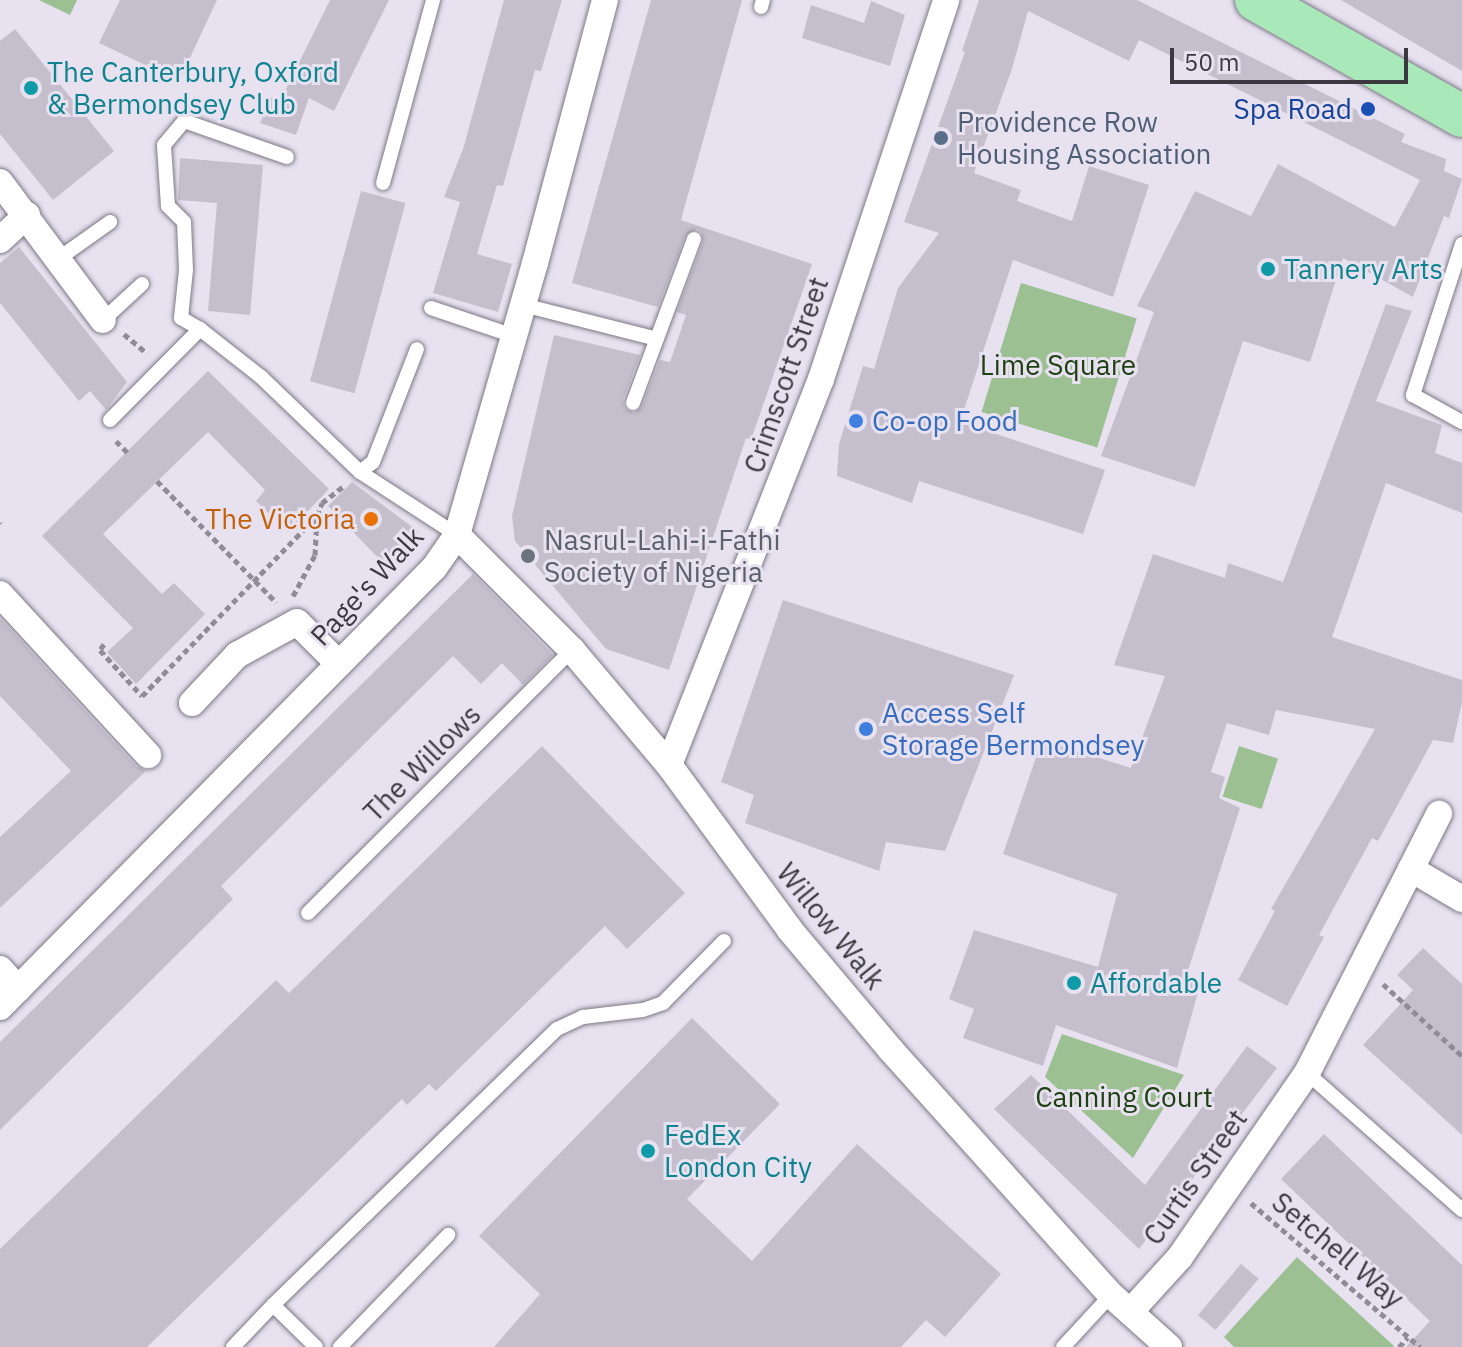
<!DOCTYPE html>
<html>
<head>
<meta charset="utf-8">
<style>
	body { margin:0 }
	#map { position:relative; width:1462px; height:1347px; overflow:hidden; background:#e7e1f0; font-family:"IBM Plex Sans",sans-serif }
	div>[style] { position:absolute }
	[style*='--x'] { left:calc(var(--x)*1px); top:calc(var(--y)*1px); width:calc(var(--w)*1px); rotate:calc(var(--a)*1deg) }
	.green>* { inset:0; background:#9cc092; transform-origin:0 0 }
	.building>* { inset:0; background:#c5bfcd; transform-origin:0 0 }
	.path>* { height:5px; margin-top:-2.5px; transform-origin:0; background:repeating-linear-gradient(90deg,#908c97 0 6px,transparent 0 10px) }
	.roads { filter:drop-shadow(0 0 2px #7d7885) drop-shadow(0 0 2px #7d7885) }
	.service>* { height:14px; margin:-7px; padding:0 7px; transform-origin:7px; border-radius:7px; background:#fff }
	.minor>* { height:26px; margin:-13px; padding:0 13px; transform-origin:13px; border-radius:13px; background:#fff }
	.primary>* { height:42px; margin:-21px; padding:0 21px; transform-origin:21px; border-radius:21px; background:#a9e8b9 }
	.dots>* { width:22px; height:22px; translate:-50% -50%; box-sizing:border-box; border:4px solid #e7e1f0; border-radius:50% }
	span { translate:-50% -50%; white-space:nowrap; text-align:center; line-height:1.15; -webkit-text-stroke:6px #e7e1f0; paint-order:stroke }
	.culture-label { font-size:28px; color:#0d838f }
	.left { translate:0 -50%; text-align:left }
	.transit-label { font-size:28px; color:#164399 }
	.right { translate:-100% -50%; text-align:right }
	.service-label { font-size:28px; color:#4e5e75 }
	.park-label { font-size:28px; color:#1e4112 }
	.street-label { font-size:28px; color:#3b393f }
	.shop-label { font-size:28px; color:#366cbe }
	.food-label { font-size:28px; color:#c56008 }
	.worship-label { font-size:28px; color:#5b616d }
	.scale { position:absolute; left:1170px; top:48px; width:238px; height:36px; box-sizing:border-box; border:4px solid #3b393f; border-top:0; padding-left:10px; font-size:24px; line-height:28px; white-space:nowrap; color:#3b393f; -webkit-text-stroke:6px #e7e1f0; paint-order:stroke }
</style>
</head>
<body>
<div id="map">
	<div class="green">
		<i style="clip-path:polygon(39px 0,77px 0,70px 15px)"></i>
		<i style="left:1021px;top:283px;width:121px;height:135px;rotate:17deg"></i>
		<i style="left:1239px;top:746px;width:41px;height:53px;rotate:18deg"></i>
		<i style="clip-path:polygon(1062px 1034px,1184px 1075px,1133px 1158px,1045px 1077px)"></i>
		<i style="clip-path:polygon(1297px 1257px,1394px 1346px,1393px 1347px,1234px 1347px,1224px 1337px)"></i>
	</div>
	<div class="building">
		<i style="clip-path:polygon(120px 0,217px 0,179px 81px,99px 43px)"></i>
		<i style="clip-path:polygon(330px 0,389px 0,334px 111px,309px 98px,296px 135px,260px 123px,272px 96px,281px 99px)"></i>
		<i style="clip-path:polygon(504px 0,562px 0,541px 71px,535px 70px,503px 186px,497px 185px,477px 254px,512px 264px,498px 312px,433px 293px,460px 202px,444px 197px,463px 149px)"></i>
		<i style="clip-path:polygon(651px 0,742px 0,681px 220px,812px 264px,751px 440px,746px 438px,669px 670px,606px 649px,515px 541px,512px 516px,554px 335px,640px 355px,623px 400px,625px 409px,634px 413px,642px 406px,660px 360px,670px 362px,686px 315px,677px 312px,703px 242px,702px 233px,697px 229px,685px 236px,658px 307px,572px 283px)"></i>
		<i style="clip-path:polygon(979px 0,1137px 0,1405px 134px,1401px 142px,1446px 159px,1444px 171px,1462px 179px,1449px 218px,1444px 216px,1413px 297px,1343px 258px,1310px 362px,1243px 341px,1195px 487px,1101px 456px,1154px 312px,1137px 306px,1195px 191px,1251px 216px,1278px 164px,1395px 227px,1420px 180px,1139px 40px,1129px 61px,1028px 11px,1012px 69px,974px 173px,1021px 190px,1017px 201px,1072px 221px,1089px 166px,1149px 185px,1113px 297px,1013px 260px,960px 422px,1105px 470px,1083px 534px,919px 481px,912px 503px,837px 476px,839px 444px,863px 366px,874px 369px,898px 288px,939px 233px,904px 222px,965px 52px,962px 51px)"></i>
		<i style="clip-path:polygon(1341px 0,1462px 0,1462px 71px)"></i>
		<i style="clip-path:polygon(871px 1px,905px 15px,890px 66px,802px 38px,811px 5px,864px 23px)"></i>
		<i style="clip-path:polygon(15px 29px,114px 151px,53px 200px,0 134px,0 41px)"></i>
		<i style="clip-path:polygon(180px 158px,263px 165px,250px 315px,208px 311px,217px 203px,178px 200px)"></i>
		<i style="left:361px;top:191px;width:46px;height:197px;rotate:15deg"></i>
		<i style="clip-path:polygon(19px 247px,127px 382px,106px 410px,90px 391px,79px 401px,0 303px,0 263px)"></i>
		<i style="clip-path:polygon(1386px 304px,1412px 311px,1376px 401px,1442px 425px,1435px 453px,1462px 463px,1462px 513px,1386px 483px,1332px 637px,1462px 680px,1462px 702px,1453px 743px,1433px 740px,1378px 841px,1372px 838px,1319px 935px,1324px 937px,1287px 1006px,1238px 980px,1275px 911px,1271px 909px,1375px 729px,1276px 710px,1269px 735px,1227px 723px,1211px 772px,1225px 777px,1219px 798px,1240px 808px,1185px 980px,1200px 985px,1177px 1068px,1056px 1025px,1043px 1066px,963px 1038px,974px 1009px,949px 999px,974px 930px,1098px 967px,1117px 894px,1003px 854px,1042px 740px,1131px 768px,1165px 676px,1114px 665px,1153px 554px,1225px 578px,1228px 563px,1283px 582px)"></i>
		<i style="clip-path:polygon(208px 371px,329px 489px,288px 532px,256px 501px,265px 490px,208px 432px,103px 534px,162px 594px,174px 583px,205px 614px,136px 684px,107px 652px,133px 628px,42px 536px)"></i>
		<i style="clip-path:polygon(352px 482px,419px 532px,388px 568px,328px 506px)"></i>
		<i style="clip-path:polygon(473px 574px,553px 655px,523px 685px,502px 663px,481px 684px,453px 656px,221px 886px,233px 899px,0 1130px,0 1042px)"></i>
		<i style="clip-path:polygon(783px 600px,1014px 675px,945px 851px,886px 842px,879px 871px,745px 823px,754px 795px,721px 782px)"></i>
		<i style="clip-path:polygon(0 618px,136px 766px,146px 771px,0 908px,0 837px,71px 771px,0 696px)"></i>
		<i style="clip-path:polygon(542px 746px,685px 893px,627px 949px,605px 926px,436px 1091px,429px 1084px,407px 1105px,402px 1099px,147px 1347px,0 1347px,0 1249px,276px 980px,289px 993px)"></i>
		<i style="clip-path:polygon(1423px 948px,1462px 984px,1462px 1135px,1363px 1045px,1413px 990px,1397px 975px)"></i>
		<i style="clip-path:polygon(692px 1018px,780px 1104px,687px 1199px,752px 1261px,857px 1144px,1001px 1274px,945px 1337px,926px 1320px,901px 1347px,494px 1347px,540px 1294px,479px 1236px)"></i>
		<i style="clip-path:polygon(1247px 1046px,1277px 1068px,1139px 1249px,994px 1109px,1031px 1075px,1145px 1185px)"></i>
		<i style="clip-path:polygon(1324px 1134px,1462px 1265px,1462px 1347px,1406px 1347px,1430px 1321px,1281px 1179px)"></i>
		<i style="left:1241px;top:1264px;width:23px;height:67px;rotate:40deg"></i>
	</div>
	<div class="path">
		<i style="--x:124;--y:334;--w:30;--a:40"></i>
		<i style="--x:116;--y:441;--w:16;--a:45"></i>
		<i style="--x:157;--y:481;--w:170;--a:45.5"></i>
		<i style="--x:0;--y:523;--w:1;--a:45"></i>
		<i style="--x:293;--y:596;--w:47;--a:-61.8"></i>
		<i style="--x:315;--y:555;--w:39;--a:-87"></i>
		<i style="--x:104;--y:644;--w:7;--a:124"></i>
		<i style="--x:100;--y:650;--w:62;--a:47.6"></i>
		<i style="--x:142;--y:696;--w:251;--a:-45.8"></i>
		<i style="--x:317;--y:516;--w:14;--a:-69"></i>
		<i style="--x:322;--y:503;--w:28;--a:-38"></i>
		<i style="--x:1383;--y:984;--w:107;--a:42.3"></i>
		<i style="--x:1251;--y:1203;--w:222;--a:40.4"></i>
		<i style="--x:1399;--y:1347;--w:13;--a:-48"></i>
	</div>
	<div class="roads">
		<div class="service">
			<i style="--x:761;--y:7;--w:7;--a:-74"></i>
			<i style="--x:383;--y:183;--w:190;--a:-74.7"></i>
			<i style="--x:1462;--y:244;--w:159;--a:108"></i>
			<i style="--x:1413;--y:395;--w:56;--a:28.9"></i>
			<i style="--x:58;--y:259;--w:64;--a:-35.4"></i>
			<i style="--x:523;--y:305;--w:138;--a:14.2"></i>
			<i style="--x:431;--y:308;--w:88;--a:18.6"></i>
			<i style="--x:103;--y:320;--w:53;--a:-42.7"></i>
			<i style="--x:200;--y:329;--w:22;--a:-150"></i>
			<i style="--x:181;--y:318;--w:48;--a:-84.1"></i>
			<i style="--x:186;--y:270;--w:48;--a:-92.4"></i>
			<i style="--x:184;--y:222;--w:23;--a:-135"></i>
			<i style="--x:168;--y:206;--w:61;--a:-93.8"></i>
			<i style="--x:164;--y:145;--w:31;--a:-50"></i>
			<i style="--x:184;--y:121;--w:109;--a:19.3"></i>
			<i style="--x:633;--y:403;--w:175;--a:-69.6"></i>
			<i style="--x:110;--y:420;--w:128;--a:-45.3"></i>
			<i style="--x:200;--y:329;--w:78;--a:38.2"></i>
			<i style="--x:261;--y:377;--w:137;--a:43.8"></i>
			<i style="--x:360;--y:472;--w:116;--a:33"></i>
			<i style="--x:360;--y:472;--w:16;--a:-38"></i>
			<i style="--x:373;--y:462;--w:121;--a:-68.7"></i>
			<i style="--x:308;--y:913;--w:373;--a:-44.9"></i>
			<i style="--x:1307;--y:1073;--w:207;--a:41.5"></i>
			<i style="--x:233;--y:1347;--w:58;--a:-46.4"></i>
			<i style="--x:316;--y:1347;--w:60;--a:-135.7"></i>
			<i style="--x:273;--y:1305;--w:396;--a:-44.2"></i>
			<i style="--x:557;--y:1029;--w:29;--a:-25"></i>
			<i style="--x:583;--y:1017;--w:60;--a:-6.7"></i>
			<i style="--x:643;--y:1010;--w:21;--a:-19"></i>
			<i style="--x:663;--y:1003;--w:87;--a:-45.5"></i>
			<i style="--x:340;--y:1347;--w:156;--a:-46"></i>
			<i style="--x:1063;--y:1347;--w:71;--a:-47.3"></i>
		</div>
		<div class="minor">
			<i style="--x:0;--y:182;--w:172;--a:53.3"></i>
			<i style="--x:0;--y:240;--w:37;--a:-43"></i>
			<i style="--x:457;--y:535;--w:163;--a:45"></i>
			<i style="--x:572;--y:650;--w:150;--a:49.9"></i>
			<i style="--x:669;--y:765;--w:205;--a:53.7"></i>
			<i style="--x:790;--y:930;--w:157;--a:49.9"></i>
			<i style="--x:891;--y:1050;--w:329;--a:48.1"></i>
			<i style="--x:1111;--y:1295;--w:78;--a:41.9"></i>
			<i style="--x:0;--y:594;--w:219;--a:47.4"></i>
			<i style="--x:192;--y:703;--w:66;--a:-46.8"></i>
			<i style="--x:237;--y:655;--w:68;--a:-28.8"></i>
			<i style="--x:297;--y:622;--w:59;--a:45"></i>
			<i style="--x:669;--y:765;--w:415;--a:-68.5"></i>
			<i style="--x:821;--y:379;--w:399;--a:-71.7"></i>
			<i style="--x:1411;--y:869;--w:59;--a:30.5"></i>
			<i style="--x:0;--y:969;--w:27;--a:48"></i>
			<i style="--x:0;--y:1007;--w:617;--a:-45.33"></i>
			<i style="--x:434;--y:568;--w:40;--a:-55.1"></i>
			<i style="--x:457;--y:535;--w:283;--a:-74"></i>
			<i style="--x:535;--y:263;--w:272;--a:-75.1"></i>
			<i style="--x:1130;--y:1312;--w:74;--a:-47.7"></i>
			<i style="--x:1180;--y:1257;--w:224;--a:-55.4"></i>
			<i style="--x:1307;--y:1073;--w:291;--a:-63"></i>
		</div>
		<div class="primary">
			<i style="--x:1256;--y:0;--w:236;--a:29.4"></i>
		</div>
	</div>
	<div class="dots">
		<i style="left:31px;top:88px;background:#0f9aa8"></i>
		<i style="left:1368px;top:109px;background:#1a4fb4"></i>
		<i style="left:941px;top:138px;background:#5c6f8a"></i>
		<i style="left:1268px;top:269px;background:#0f9aa8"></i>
		<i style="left:856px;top:421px;background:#3f7fe0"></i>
		<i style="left:371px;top:519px;background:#e8710a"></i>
		<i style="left:528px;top:556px;background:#6b7280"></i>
		<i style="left:866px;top:729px;background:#3f7fe0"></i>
		<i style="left:1074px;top:983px;background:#0f9aa8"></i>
		<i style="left:648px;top:1151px;background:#0f9aa8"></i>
	</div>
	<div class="culture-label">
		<span class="left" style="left:47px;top:88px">The Canterbury, Oxford<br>&amp; Bermondsey Club</span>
		<span class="left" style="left:1284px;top:269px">Tannery Arts</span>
		<span class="left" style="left:1090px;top:983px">Affordable</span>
		<span class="left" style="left:664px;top:1151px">FedEx<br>London City</span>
	</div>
	<div class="transit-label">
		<span class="right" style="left:1352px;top:109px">Spa Road</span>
	</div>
	<div class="service-label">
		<span class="left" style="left:957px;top:138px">Providence Row<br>Housing Association</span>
	</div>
	<div class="park-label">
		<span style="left:1058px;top:365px">Lime Square</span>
		<span style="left:1124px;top:1097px">Canning Court</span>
	</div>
	<div class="street-label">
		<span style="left:786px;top:375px;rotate:-71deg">Crimscott Street</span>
		<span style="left:367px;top:586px;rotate:-47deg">Page's Walk</span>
		<span style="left:422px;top:763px;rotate:-45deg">The Willows</span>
		<span style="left:831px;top:926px;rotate:51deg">Willow Walk</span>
		<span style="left:1195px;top:1177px;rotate:-55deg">Curtis Street</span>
		<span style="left:1338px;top:1250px;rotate:40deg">Setchell Way</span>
	</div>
	<div class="shop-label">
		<span class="left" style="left:872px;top:421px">Co-op Food</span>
		<span class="left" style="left:882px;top:729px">Access Self<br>Storage Bermondsey</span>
	</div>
	<div class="food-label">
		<span class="right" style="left:355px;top:519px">The Victoria</span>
	</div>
	<div class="worship-label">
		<span class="left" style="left:544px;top:556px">Nasrul-Lahi-i-Fathi<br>Society of Nigeria</span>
	</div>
	<div class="scale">50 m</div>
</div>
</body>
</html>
